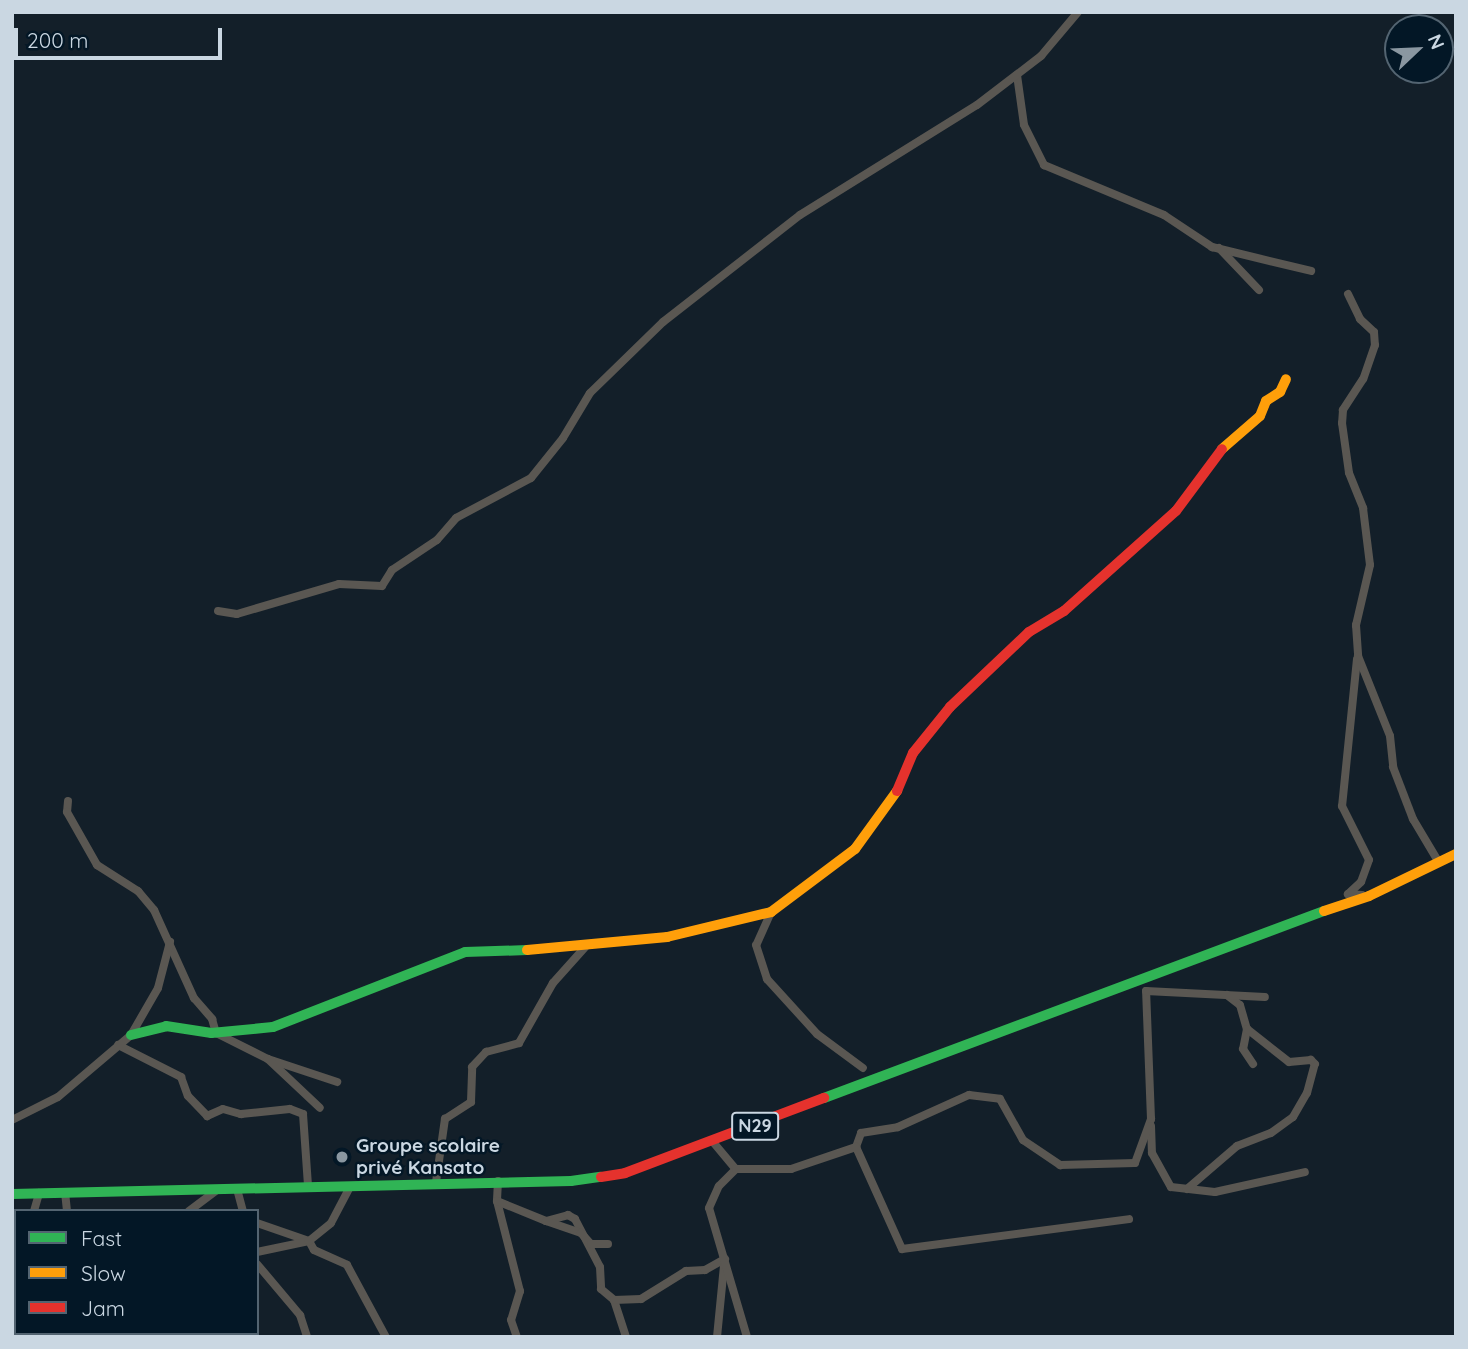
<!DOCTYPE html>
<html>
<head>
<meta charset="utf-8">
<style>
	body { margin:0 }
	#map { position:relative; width:1468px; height:1349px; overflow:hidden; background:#131f29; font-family:Quicksand,sans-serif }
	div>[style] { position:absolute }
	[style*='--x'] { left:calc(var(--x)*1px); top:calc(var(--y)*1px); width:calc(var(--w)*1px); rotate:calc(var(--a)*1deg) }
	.street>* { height:8px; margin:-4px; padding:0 4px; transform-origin:4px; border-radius:4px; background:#5a5752 }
	.fast>* { height:10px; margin:-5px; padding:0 5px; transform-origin:5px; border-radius:5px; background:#30b455 }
	.slow>* { height:10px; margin:-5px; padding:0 5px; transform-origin:5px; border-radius:5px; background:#ff9f0a }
	.jam>* { height:10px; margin:-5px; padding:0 5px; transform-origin:5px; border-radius:5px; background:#e5322d }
	.dots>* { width:19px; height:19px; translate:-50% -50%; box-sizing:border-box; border:4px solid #031726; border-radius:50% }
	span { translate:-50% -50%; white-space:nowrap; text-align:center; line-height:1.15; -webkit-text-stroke:5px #031726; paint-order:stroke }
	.shield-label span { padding:2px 5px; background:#031726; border:2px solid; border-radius:5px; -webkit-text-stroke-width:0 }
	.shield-label { font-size:18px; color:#cad7e2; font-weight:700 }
	.poi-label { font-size:19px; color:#cad7e2; font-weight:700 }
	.left { translate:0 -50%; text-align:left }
	.frame { position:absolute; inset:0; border:14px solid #cad7e2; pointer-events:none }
	.legend { position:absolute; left:14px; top:1209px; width:245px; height:126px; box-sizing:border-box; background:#031726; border:2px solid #536471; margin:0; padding:9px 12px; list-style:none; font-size:21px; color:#cad7e2 }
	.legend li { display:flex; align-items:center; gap:14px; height:35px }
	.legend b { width:35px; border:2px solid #536471 }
	.north { position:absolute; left:1384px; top:14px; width:70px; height:70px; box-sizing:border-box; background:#031726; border:2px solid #536471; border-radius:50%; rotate:67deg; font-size:19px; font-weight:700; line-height:28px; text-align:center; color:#cad7e2 }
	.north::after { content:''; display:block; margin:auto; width:24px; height:32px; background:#8a97a1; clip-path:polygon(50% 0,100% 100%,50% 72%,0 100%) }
	.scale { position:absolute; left:14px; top:28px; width:208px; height:32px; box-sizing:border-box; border:4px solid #cad7e2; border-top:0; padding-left:9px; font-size:21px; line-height:24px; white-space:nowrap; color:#cad7e2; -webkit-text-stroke:5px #031726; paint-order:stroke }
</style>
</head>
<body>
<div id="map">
	<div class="street">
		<i style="--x:1017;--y:75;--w:50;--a:82"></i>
		<i style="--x:1024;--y:125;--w:45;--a:63.4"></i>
		<i style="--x:1044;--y:165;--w:130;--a:22.6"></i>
		<i style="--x:1164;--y:215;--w:58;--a:33.7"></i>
		<i style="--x:1212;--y:247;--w:102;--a:13.6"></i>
		<i style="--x:1219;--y:248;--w:58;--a:46.4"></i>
		<i style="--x:1348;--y:294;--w:28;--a:64"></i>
		<i style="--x:1360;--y:319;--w:19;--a:43"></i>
		<i style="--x:1374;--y:332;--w:13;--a:86"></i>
		<i style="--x:1375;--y:345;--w:36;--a:109"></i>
		<i style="--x:1363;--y:379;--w:37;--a:123"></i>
		<i style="--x:1343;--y:410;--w:13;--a:94"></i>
		<i style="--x:1342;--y:423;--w:50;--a:82"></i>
		<i style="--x:1349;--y:473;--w:38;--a:68"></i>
		<i style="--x:1363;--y:508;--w:57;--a:83"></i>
		<i style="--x:1370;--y:565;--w:62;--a:103.1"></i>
		<i style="--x:1356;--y:625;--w:31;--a:86"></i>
		<i style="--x:1358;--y:656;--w:86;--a:68.2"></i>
		<i style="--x:1390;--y:736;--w:31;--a:84"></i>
		<i style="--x:1393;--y:767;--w:56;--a:69"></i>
		<i style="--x:1413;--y:819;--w:49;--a:59.2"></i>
		<i style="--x:218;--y:611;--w:19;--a:9"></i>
		<i style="--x:237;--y:614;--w:106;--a:-16.4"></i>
		<i style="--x:339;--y:584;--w:43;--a:2.7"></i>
		<i style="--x:382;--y:586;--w:19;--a:-58"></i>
		<i style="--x:392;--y:570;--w:54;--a:-33.7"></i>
		<i style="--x:437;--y:540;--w:29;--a:-49"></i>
		<i style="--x:456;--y:518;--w:85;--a:-28.1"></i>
		<i style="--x:531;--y:478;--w:51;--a:-51.3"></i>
		<i style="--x:563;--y:438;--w:52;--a:-59"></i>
		<i style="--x:590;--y:393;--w:102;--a:-44.2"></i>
		<i style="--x:663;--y:322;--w:174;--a:-38"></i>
		<i style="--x:800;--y:215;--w:208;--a:-31.9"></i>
		<i style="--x:977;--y:105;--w:81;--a:-37.4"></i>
		<i style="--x:1041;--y:56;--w:57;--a:-49.9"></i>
		<i style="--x:1357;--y:659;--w:148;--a:95.8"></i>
		<i style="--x:1342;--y:806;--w:60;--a:63.4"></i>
		<i style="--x:1369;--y:860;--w:23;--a:110"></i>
		<i style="--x:1361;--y:882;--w:18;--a:137"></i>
		<i style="--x:1348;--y:894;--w:14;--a:4"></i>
		<i style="--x:68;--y:801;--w:11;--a:95"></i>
		<i style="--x:67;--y:812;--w:61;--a:60.5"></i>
		<i style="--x:97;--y:865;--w:49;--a:32.4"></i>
		<i style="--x:138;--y:891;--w:25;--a:50"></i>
		<i style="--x:154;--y:910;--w:97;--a:65.6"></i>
		<i style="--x:194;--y:998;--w:28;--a:49"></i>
		<i style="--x:212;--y:1019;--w:15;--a:74"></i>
		<i style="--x:216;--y:1033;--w:58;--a:26.6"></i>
		<i style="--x:268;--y:1059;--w:73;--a:18.4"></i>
		<i style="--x:771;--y:912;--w:36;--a:114"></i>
		<i style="--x:756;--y:945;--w:36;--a:72"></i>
		<i style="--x:767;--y:979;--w:74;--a:47.7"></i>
		<i style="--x:817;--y:1034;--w:57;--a:36.5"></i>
		<i style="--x:1227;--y:995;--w:16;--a:38"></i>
		<i style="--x:1240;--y:1005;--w:25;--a:74"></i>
		<i style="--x:1247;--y:1029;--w:20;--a:101"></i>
		<i style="--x:1243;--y:1049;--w:18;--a:56"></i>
		<i style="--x:118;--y:1045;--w:71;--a:26.9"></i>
		<i style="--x:181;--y:1077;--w:20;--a:70"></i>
		<i style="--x:188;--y:1096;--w:28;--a:46"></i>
		<i style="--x:207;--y:1116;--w:17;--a:-24"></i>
		<i style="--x:223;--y:1109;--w:19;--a:16"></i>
		<i style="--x:241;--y:1114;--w:49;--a:-5.8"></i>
		<i style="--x:290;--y:1109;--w:14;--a:21"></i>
		<i style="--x:303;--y:1114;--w:72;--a:86"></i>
		<i style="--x:268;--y:1059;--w:71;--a:43.3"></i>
		<i style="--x:12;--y:1120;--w:51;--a:-26.6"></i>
		<i style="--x:58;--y:1097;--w:96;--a:-40.3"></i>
		<i style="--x:131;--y:1035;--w:54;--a:-60.1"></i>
		<i style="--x:158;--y:988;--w:48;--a:-75.4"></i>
		<i style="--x:1151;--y:1126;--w:27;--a:88"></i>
		<i style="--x:1152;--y:1153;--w:39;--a:61"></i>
		<i style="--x:1171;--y:1187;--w:44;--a:6.5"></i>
		<i style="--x:1215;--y:1192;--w:92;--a:-12.5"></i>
		<i style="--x:713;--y:1142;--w:35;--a:50"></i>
		<i style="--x:856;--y:1147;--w:15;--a:-70"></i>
		<i style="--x:861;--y:1133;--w:37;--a:-9"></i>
		<i style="--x:898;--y:1127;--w:78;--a:-24.3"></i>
		<i style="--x:969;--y:1095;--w:31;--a:7"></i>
		<i style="--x:1000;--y:1099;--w:47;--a:60.7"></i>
		<i style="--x:1023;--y:1140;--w:45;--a:34"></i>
		<i style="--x:1060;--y:1165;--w:75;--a:-1.5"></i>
		<i style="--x:1135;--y:1163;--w:47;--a:-70"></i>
		<i style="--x:1151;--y:1119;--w:128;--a:-92.2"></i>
		<i style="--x:1146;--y:991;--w:119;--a:2.9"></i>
		<i style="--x:498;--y:1181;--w:20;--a:93"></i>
		<i style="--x:497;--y:1201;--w:93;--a:75.7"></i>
		<i style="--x:520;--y:1291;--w:30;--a:107"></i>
		<i style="--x:511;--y:1320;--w:18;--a:71"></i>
		<i style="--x:436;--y:1182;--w:64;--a:-81.9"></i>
		<i style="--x:445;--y:1119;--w:31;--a:-33"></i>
		<i style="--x:471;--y:1102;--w:35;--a:-88"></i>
		<i style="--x:472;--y:1067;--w:21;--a:-47"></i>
		<i style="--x:486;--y:1052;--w:34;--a:-15"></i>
		<i style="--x:519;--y:1043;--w:69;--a:-60.5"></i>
		<i style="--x:553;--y:983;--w:51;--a:-48.2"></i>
		<i style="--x:237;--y:1189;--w:23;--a:75"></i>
		<i style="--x:1187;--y:1189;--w:66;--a:-40.7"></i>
		<i style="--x:1237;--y:1146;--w:36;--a:-21"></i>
		<i style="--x:1271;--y:1133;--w:27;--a:-36"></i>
		<i style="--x:1293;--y:1117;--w:28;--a:-60"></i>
		<i style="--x:1307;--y:1093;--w:30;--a:-75"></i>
		<i style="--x:1315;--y:1064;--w:6;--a:-135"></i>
		<i style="--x:1311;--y:1060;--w:22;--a:175"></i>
		<i style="--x:1289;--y:1062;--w:53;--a:-141.8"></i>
		<i style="--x:65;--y:1192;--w:19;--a:84"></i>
		<i style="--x:497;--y:1201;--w:53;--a:22.2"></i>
		<i style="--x:546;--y:1221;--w:23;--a:-15"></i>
		<i style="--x:568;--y:1215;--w:8;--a:30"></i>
		<i style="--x:575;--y:1219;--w:54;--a:62.5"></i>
		<i style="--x:600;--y:1267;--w:22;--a:87"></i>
		<i style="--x:601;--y:1289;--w:17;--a:40"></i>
		<i style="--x:614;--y:1300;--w:39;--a:72"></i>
		<i style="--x:34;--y:1211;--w:19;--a:-74"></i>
		<i style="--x:189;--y:1211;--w:35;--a:-37"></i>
		<i style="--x:546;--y:1221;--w:37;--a:19"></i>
		<i style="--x:581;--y:1233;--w:15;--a:48"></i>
		<i style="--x:591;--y:1244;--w:17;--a:0"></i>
		<i style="--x:257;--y:1223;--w:55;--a:19.1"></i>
		<i style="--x:309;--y:1241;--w:10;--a:61"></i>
		<i style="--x:314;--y:1250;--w:36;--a:24"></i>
		<i style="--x:347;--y:1265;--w:82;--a:61.6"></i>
		<i style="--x:257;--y:1252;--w:53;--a:-11.9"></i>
		<i style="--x:309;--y:1241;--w:28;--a:-39"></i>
		<i style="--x:331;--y:1223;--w:41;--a:-62.2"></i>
		<i style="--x:12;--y:1261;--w:5;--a:-37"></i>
		<i style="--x:257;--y:1264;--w:67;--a:49.9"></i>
		<i style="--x:300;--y:1315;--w:23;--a:72"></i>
		<i style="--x:614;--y:1300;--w:27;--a:-2"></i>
		<i style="--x:641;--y:1299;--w:53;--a:-31.9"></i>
		<i style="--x:686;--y:1271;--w:19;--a:-3"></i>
		<i style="--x:705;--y:1270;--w:23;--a:-29"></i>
		<i style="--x:194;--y:1337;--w:4;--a:-63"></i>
		<i style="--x:717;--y:1337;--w:71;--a:-84.4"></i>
		<i style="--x:747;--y:1337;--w:134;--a:-106.4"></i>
		<i style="--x:709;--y:1208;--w:24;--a:-66"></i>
		<i style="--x:719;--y:1186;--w:24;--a:-45"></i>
		<i style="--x:736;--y:1169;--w:55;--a:0"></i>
		<i style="--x:791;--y:1169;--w:69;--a:-18.7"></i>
		<i style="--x:856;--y:1147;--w:112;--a:65.7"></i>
		<i style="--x:902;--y:1249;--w:229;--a:-7.5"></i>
	</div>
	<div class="fast">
		<i style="--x:131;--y:1035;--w:36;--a:-14"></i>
		<i style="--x:166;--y:1026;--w:46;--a:8.8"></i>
		<i style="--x:211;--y:1033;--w:62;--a:-5.5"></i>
		<i style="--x:273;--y:1027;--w:206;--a:-21.3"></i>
		<i style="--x:465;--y:952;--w:62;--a:-1.8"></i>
		<i style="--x:824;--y:1098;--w:534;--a:-20.51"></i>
		<i style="--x:12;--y:1194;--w:559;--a:-1.33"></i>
		<i style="--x:571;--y:1181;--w:30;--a:-8"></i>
	</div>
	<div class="slow">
		<i style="--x:1222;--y:449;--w:50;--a:-41"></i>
		<i style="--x:1260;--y:416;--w:16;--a:-68"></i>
		<i style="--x:1266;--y:401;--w:17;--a:-33"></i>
		<i style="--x:1280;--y:392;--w:14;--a:-65"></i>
		<i style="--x:1324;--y:911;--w:47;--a:-18.4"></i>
		<i style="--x:1369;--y:896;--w:97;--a:-25.8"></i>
		<i style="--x:527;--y:950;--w:141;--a:-5.3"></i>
		<i style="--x:667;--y:937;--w:107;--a:-13.5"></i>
		<i style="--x:771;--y:912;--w:105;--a:-36.9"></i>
		<i style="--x:855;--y:849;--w:72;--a:-54.1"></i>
	</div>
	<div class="jam">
		<i style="--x:897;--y:791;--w:41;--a:-67.2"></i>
		<i style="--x:913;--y:753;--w:59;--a:-51.2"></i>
		<i style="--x:950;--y:707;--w:109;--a:-43.5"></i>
		<i style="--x:1029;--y:632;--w:41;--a:-31"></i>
		<i style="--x:1064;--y:611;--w:150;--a:-41.8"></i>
		<i style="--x:1176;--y:511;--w:77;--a:-53.4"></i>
		<i style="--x:601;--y:1177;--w:24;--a:-9"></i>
		<i style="--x:625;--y:1173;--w:213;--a:-20.7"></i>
	</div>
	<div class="dots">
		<i style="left:342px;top:1157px;background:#8a97a1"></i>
	</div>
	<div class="shield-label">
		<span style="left:755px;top:1126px">N29</span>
	</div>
	<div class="poi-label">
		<span class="left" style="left:356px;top:1157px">Groupe scolaire<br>privé Kansato</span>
	</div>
	<div class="frame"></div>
	<ul class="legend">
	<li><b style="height:9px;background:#30b455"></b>Fast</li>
	<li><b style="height:9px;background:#ff9f0a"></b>Slow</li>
	<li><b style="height:9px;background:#e5322d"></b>Jam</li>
	</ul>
	<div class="north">N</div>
	<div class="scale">200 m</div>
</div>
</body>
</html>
